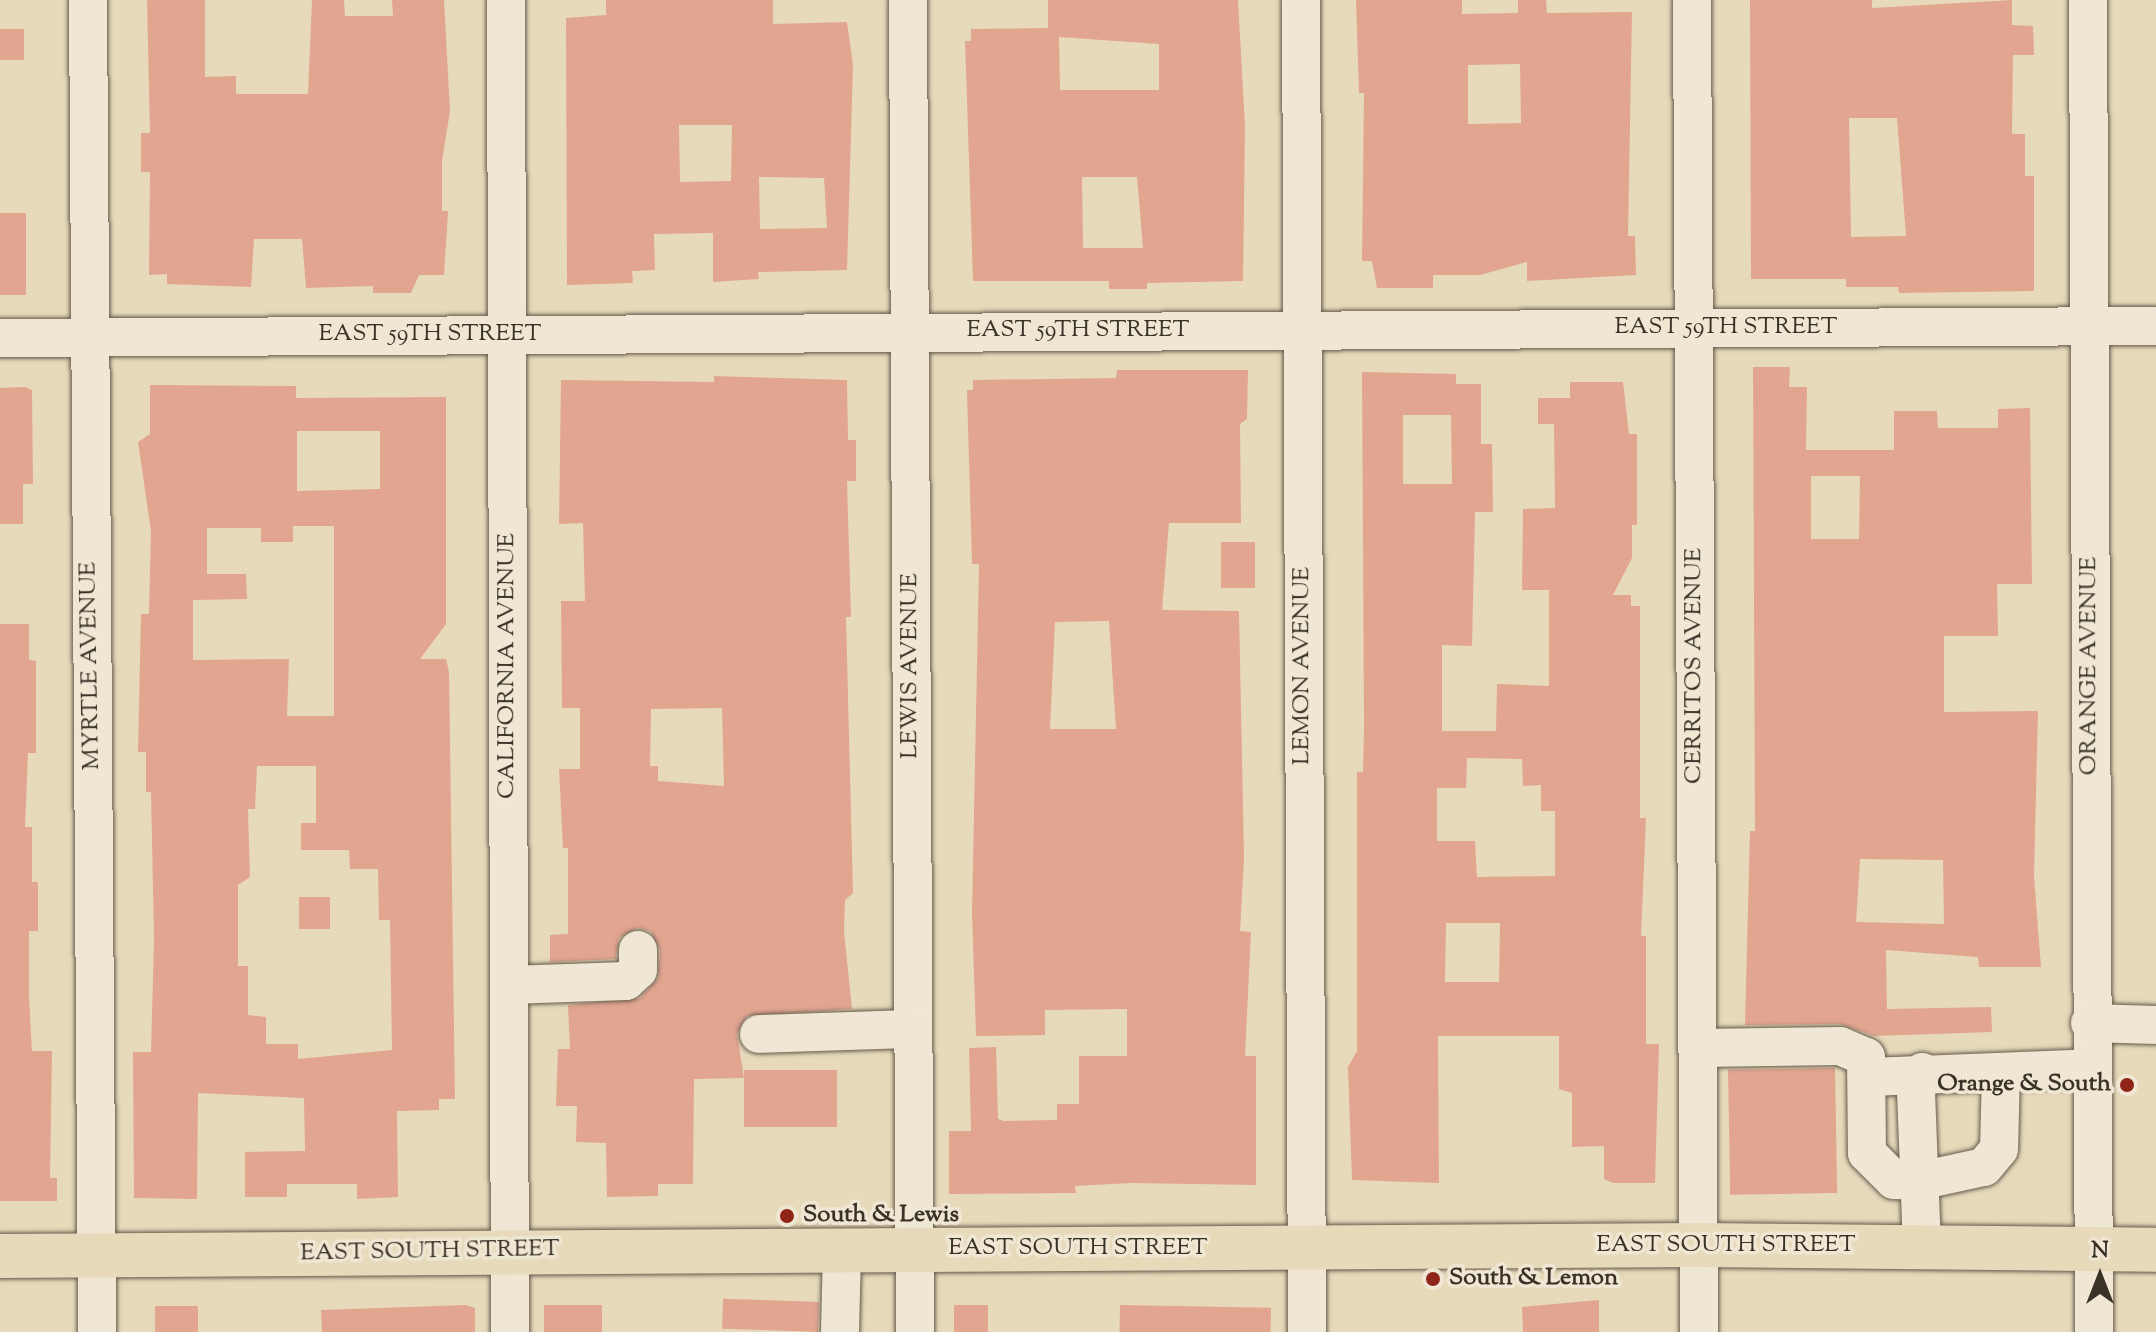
<!DOCTYPE html>
<html>
<head>
<meta charset="utf-8">
<style>
	body { margin:0 }
	#map { position:relative; width:2156px; height:1332px; overflow:hidden; background:#e7dabb; font-family:"Sorts Mill Goudy",serif }
	div>[style] { position:absolute }
	[style*='--x'] { left:calc(var(--x)*1px); top:calc(var(--y)*1px); width:calc(var(--w)*1px); rotate:calc(var(--a)*1deg) }
	.building>* { inset:0; background:#e1a590; transform-origin:0 0 }
	.roads { filter:drop-shadow(0 0 2px #655b4c) drop-shadow(0 0 2px #655b4c) }
	.minor>* { height:38px; margin:-19px; padding:0 19px; transform-origin:19px; border-radius:19px; background:#efe7d3 }
	.major>* { height:44px; margin:-22px; padding:0 22px; transform-origin:22px; border-radius:22px; background:#e7dabb }
	.dots>* { width:22px; height:22px; translate:-50% -50%; box-sizing:border-box; border:4px solid #efe7d3; border-radius:50% }
	span { translate:-50% -50%; white-space:nowrap; text-align:center; line-height:1.15; -webkit-text-stroke:7px #efe7d3; paint-order:stroke }
	.street-label { font-size:24px; color:#3a3127 }
	.poi-label { font-size:24px; color:#3a3127; font-weight:700 }
	.right { translate:-100% -50%; text-align:right }
	.left { translate:0 -50%; text-align:left }
	.north { position:absolute; left:2060px; top:1236px; width:80px; height:80px; -webkit-text-stroke:6px #efe7d3; paint-order:stroke; rotate:0deg; font-size:22px; font-weight:700; line-height:32px; text-align:center; color:#3a3127 }
	.north::after { content:''; display:block; margin:auto; width:28px; height:36px; background:#3a3127; clip-path:polygon(50% 0,100% 100%,50% 72%,0 100%) }
</style>
</head>
<body>
<div id="map">
	<div class="building">
		<i style="clip-path:polygon(147px 0,205px 0,205px 77px,236px 76px,236px 94px,308px 94px,312px 0,344px 0,345px 16px,393px 16px,392px 0,444px 0,450px 111px,442px 161px,442px 211px,448px 211px,444px 275px,419px 275px,411px 293px,373px 293px,373px 286px,306px 288px,302px 239px,254px 239px,251px 287px,167px 284px,167px 274px,149px 275px,150px 172px,141px 172px,141px 133px,150px 133px)"></i>
		<i style="clip-path:polygon(evenodd,606px 0,773px 0,773px 24px,847px 22px,853px 65px,847px 270px,758px 272px,759px 279px,713px 282px,713px 233px,654px 234px,655px 270px,632px 271px,633px 283px,567px 285px,566px 18px,606px 15px,606px 0,679px 125px,732px 125px,731px 181px,680px 182px,679px 125px,606px 0,759px 177px,824px 178px,827px 228px,760px 229px,759px 177px)"></i>
		<i style="clip-path:polygon(evenodd,1048px 0,1238px 0,1245px 126px,1243px 281px,1147px 283px,1147px 289px,1109px 289px,1109px 281px,973px 281px,965px 41px,971px 41px,971px 29px,1048px 28px,1048px 0,1059px 37px,1159px 44px,1159px 90px,1060px 90px,1059px 37px,1048px 0,1082px 177px,1137px 177px,1143px 248px,1083px 248px,1082px 177px)"></i>
		<i style="clip-path:polygon(evenodd,1356px 0,1462px 0,1462px 14px,1518px 13px,1518px 0,1546px 0,1547px 13px,1632px 12px,1628px 236px,1635px 236px,1636px 275px,1527px 281px,1527px 262px,1480px 275px,1433px 275px,1433px 288px,1377px 288px,1372px 261px,1362px 261px,1364px 93px,1359px 93px,1356px 0,1520px 64px,1521px 123px,1468px 124px,1468px 65px,1520px 64px)"></i>
		<i style="clip-path:polygon(evenodd,1750px 0,1872px 0,1872px 8px,2012px 0,2012px 25px,2033px 26px,2034px 55px,2013px 55px,2012px 134px,2025px 134px,2025px 176px,2034px 176px,2034px 291px,1899px 293px,1898px 287px,1846px 287px,1846px 279px,1751px 279px,1750px 0,1849px 118px,1897px 118px,1906px 236px,1851px 237px,1849px 118px)"></i>
		<i style="left:0;top:29px;width:24px;height:31px"></i>
		<i style="left:0;top:213px;width:26px;height:82px"></i>
		<i style="clip-path:polygon(evenodd,1753px 367px,1790px 367px,1789px 387px,1807px 387px,1806px 450px,1894px 450px,1894px 411px,1937px 411px,1938px 428px,1998px 428px,1998px 409px,2030px 408px,2032px 584px,1997px 584px,1998px 636px,1944px 636px,1944px 712px,2038px 711px,2034px 876px,2041px 967px,1979px 967px,1978px 957px,1886px 950px,1887px 1009px,1991px 1007px,1992px 1032px,1874px 1036px,1840px 1024px,1745px 1025px,1750px 831px,1755px 831px,1753px 367px,1811px 476px,1860px 476px,1859px 539px,1811px 539px,1811px 476px,1753px 367px,1860px 859px,1943px 860px,1944px 924px,1856px 922px,1860px 859px)"></i>
		<i style="clip-path:polygon(evenodd,1117px 370px,1248px 370px,1247px 419px,1240px 424px,1241px 523px,1169px 523px,1162px 610px,1239px 611px,1244px 858px,1240px 931px,1251px 932px,1245px 1056px,1256px 1056px,1256px 1185px,1131px 1183px,1075px 1186px,1076px 1193px,949px 1194px,949px 1131px,971px 1131px,969px 1048px,996px 1047px,998px 1119px,1004px 1121px,1057px 1120px,1057px 1104px,1079px 1104px,1079px 1056px,1127px 1056px,1127px 1009px,1045px 1010px,1045px 1035px,976px 1036px,972px 913px,979px 564px,972px 564px,967px 390px,973px 390px,973px 380px,1116px 378px,1117px 370px,1109px 621px,1116px 729px,1050px 729px,1055px 622px,1109px 621px)"></i>
		<i style="clip-path:polygon(evenodd,1362px 372px,1456px 374px,1456px 384px,1481px 384px,1481px 444px,1492px 444px,1493px 512px,1475px 512px,1472px 646px,1442px 645px,1442px 731px,1496px 731px,1497px 684px,1549px 686px,1549px 590px,1522px 590px,1523px 509px,1555px 508px,1554px 424px,1538px 424px,1538px 398px,1570px 398px,1570px 382px,1623px 382px,1629px 434px,1637px 434px,1637px 525px,1632px 525px,1632px 558px,1613px 595px,1631px 595px,1631px 606px,1640px 606px,1640px 818px,1646px 818px,1641px 936px,1646px 936px,1646px 1044px,1659px 1044px,1655px 1183px,1613px 1183px,1604px 1179px,1604px 1146px,1572px 1147px,1572px 1093px,1559px 1089px,1559px 1036px,1438px 1036px,1439px 1183px,1352px 1180px,1348px 1067px,1357px 1051px,1357px 772px,1363px 772px,1364px 728px,1362px 372px,1403px 415px,1451px 415px,1452px 484px,1403px 484px,1403px 415px,1362px 372px,1467px 758px,1522px 759px,1523px 786px,1541px 785px,1541px 811px,1555px 811px,1555px 876px,1477px 877px,1475px 841px,1437px 841px,1437px 788px,1466px 788px,1467px 758px,1362px 372px,1446px 923px,1500px 923px,1499px 982px,1445px 982px,1446px 923px)"></i>
		<i style="clip-path:polygon(evenodd,714px 376px,847px 380px,848px 440px,856px 440px,856px 481px,847px 481px,851px 617px,846px 617px,853px 893px,845px 900px,844px 931px,852px 1009px,747px 1016px,737px 1034px,744px 1078px,694px 1079px,693px 1184px,658px 1184px,658px 1196px,607px 1197px,606px 1143px,576px 1142px,577px 1106px,556px 1106px,558px 1049px,570px 1049px,568px 1005px,640px 998px,658px 978px,660px 950px,650px 931px,637px 928px,619px 938px,616px 959px,550px 962px,550px 935px,568px 934px,568px 848px,563px 848px,559px 769px,580px 769px,580px 708px,562px 708px,561px 601px,585px 601px,583px 523px,559px 524px,561px 380px,714px 382px,714px 376px,722px 708px,724px 786px,658px 781px,658px 766px,650px 766px,651px 709px,722px 708px)"></i>
		<i style="clip-path:polygon(evenodd,150px 385px,296px 386px,296px 398px,446px 397px,446px 624px,420px 659px,446px 659px,449px 672px,455px 1099px,439px 1099px,439px 1110px,397px 1111px,398px 1197px,357px 1199px,357px 1184px,287px 1184px,287px 1197px,245px 1197px,245px 1152px,305px 1151px,304px 1098px,198px 1093px,197px 1199px,134px 1198px,133px 1052px,151px 1052px,154px 940px,151px 792px,146px 792px,146px 752px,138px 752px,141px 614px,149px 614px,151px 531px,138px 442px,150px 434px,150px 385px,297px 431px,380px 431px,380px 489px,297px 491px,297px 431px,150px 385px,293px 526px,334px 526px,334px 716px,287px 716px,289px 659px,193px 660px,193px 600px,247px 599px,246px 574px,207px 574px,207px 528px,261px 528px,261px 542px,293px 542px,293px 526px,150px 385px,257px 766px,316px 766px,316px 823px,301px 823px,301px 850px,349px 850px,350px 869px,378px 869px,379px 920px,390px 920px,392px 1050px,298px 1059px,298px 1044px,266px 1044px,266px 1017px,248px 1015px,248px 966px,238px 966px,238px 885px,250px 877px,248px 809px,255px 809px,257px 766px)"></i>
		<i style="clip-path:polygon(25px 387px,32px 390px,33px 484px,23px 484px,23px 524px,0 524px,0 388px)"></i>
		<i style="left:1221px;top:542px;width:34px;height:46px"></i>
		<i style="clip-path:polygon(0 624px,29px 624px,29px 660px,36px 661px,36px 753px,28px 753px,25px 827px,32px 827px,32px 882px,38px 882px,38px 931px,29px 931px,29px 996px,32px 1051px,52px 1051px,50px 1178px,57px 1178px,57px 1201px,0 1201px)"></i>
		<i style="left:330px;top:897px;width:32px;height:31px;rotate:90deg"></i>
		<i style="left:1835px;top:1068px;width:125px;height:107px;rotate:89deg"></i>
		<i style="left:744px;top:1070px;width:93px;height:57px"></i>
		<i style="clip-path:polygon(1599px 1300px,1599px 1332px,1523px 1332px,1522px 1307px)"></i>
		<i style="left:819px;top:1302px;width:30px;height:96px;rotate:92deg"></i>
		<i style="clip-path:polygon(466px 1305px,475px 1308px,475px 1332px,322px 1332px,321px 1310px)"></i>
		<i style="left:602px;top:1305px;width:27px;height:58px;rotate:90deg"></i>
		<i style="left:988px;top:1305px;width:27px;height:34px;rotate:90deg"></i>
		<i style="left:1120px;top:1305px;width:151px;height:27px;rotate:1deg"></i>
		<i style="left:155px;top:1306px;width:43px;height:26px"></i>
	</div>
	<div class="roads">
		<div class="minor">
			<i style="--x:88;--y:0;--w:1332;--a:89.61"></i>
			<i style="--x:506;--y:0;--w:1332;--a:89.83"></i>
			<i style="--x:908;--y:0;--w:1332;--a:89.7"></i>
			<i style="--x:1301;--y:0;--w:1332;--a:89.74"></i>
			<i style="--x:1692;--y:0;--w:1332;--a:89.7"></i>
			<i style="--x:2088;--y:0;--w:1332;--a:89.74"></i>
			<i style="--x:0;--y:338;--w:2156;--a:-0.32"></i>
			<i style="--x:509;--y:985;--w:117;--a:-2"></i>
			<i style="--x:626;--y:981;--w:16;--a:-43"></i>
			<i style="--x:638;--y:970;--w:20;--a:-90"></i>
			<i style="--x:2090;--y:1023;--w:66;--a:1.7"></i>
			<i style="--x:759;--y:1034;--w:154;--a:-1.9"></i>
			<i style="--x:1698;--y:1048;--w:142;--a:-0.8"></i>
			<i style="--x:1840;--y:1046;--w:28;--a:23"></i>
			<i style="--x:1866;--y:1057;--w:96;--a:89.4"></i>
			<i style="--x:1867;--y:1153;--w:38;--a:45"></i>
			<i style="--x:1894;--y:1180;--w:25;--a:2"></i>
			<i style="--x:1919;--y:1181;--w:66;--a:-12.2"></i>
			<i style="--x:1984;--y:1167;--w:23;--a:-50"></i>
			<i style="--x:1999;--y:1149;--w:77;--a:-88.5"></i>
			<i style="--x:1870;--y:1077;--w:221;--a:-2.3"></i>
			<i style="--x:1922;--y:1248;--w:156;--a:-92.2"></i>
			<i style="--x:1916;--y:1092;--w:21;--a:-73"></i>
			<i style="--x:840;--y:1332;--w:82;--a:-88.6"></i>
		</div>
		<div class="major">
			<i style="--x:0;--y:1256;--w:1699;--a:-0.37"></i>
			<i style="--x:1699;--y:1245;--w:457;--a:0.6"></i>
		</div>
	</div>
	<div class="dots">
		<i style="left:2127px;top:1085px;background:#8f2418"></i>
		<i style="left:787px;top:1216px;background:#8f2418"></i>
		<i style="left:1433px;top:1279px;background:#8f2418"></i>
	</div>
	<div class="street-label">
		<span style="left:1726px;top:328px">EAST 59TH STREET</span>
		<span style="left:1078px;top:331px">EAST 59TH STREET</span>
		<span style="left:430px;top:335px">EAST 59TH STREET</span>
		<span style="left:91px;top:666px;rotate:-91deg">MYRTLE AVENUE</span>
		<span style="left:508px;top:666px;rotate:-90deg">CALIFORNIA AVENUE</span>
		<span style="left:911px;top:666px;rotate:-90deg">LEWIS AVENUE</span>
		<span style="left:1303px;top:666px;rotate:-90deg">LEMON AVENUE</span>
		<span style="left:1695px;top:666px;rotate:-90deg">CERRITOS AVENUE</span>
		<span style="left:2090px;top:666px;rotate:-90deg">ORANGE AVENUE</span>
		<span style="left:1726px;top:1246px">EAST SOUTH STREET</span>
		<span style="left:1078px;top:1249px">EAST SOUTH STREET</span>
		<span style="left:430px;top:1252px;rotate:-1deg">EAST SOUTH STREET</span>
	</div>
	<div class="poi-label">
		<span class="right" style="left:2111px;top:1085px">Orange &amp; South</span>
		<span class="left" style="left:803px;top:1216px">South &amp; Lewis</span>
		<span class="left" style="left:1449px;top:1279px">South &amp; Lemon</span>
	</div>
	<div class="north">N</div>
</div>
</body>
</html>
